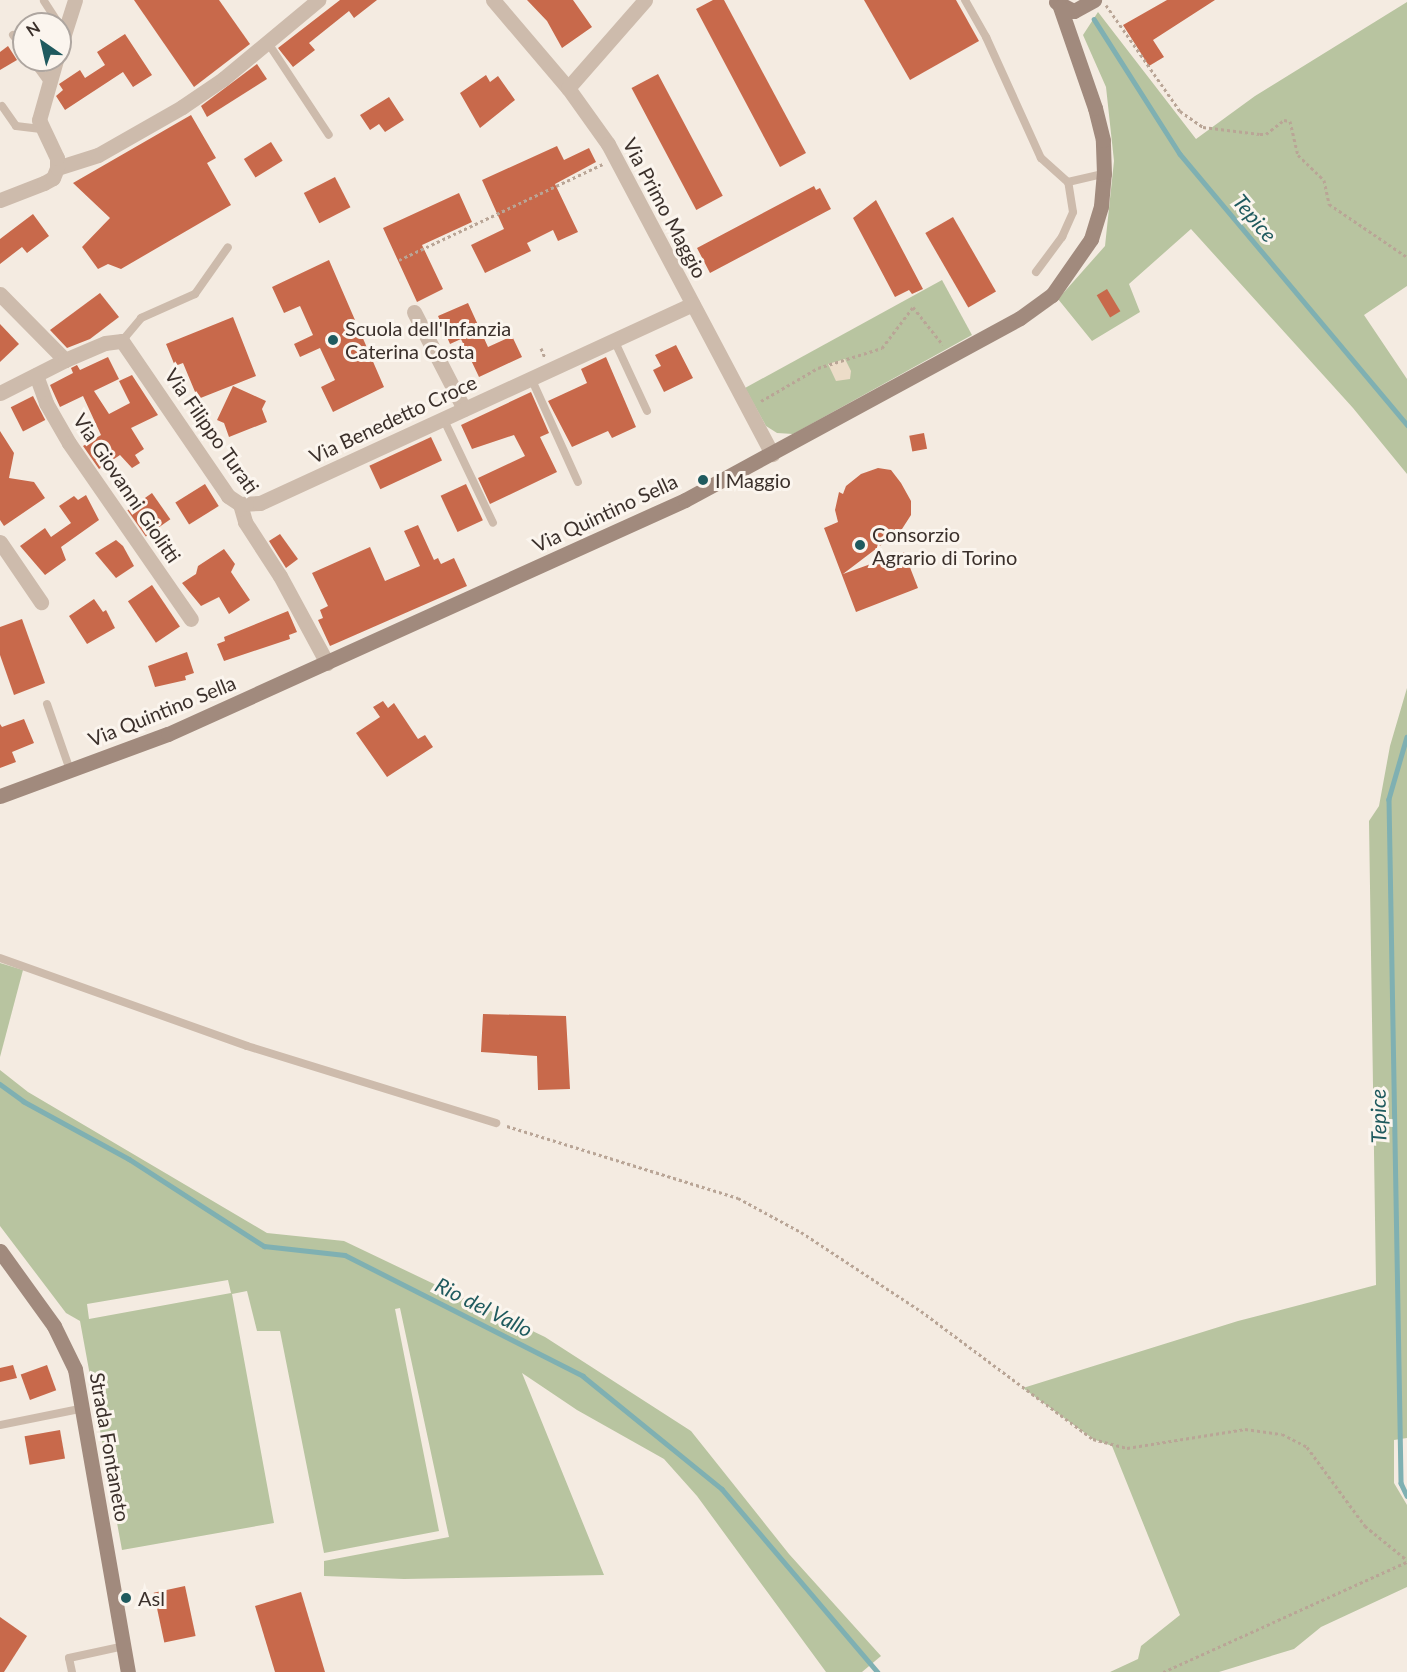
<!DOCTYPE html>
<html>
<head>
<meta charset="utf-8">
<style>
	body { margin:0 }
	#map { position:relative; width:1407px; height:1672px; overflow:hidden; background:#f4ebe1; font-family:Lato,sans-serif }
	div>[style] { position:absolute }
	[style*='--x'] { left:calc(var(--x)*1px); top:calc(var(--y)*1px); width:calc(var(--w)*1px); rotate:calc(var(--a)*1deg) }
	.green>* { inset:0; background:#b8c4a0 }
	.plaza>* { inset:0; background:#ecdcc8 }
	.stream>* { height:4.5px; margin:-2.25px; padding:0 2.25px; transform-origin:2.25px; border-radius:2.25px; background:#7fb0b2 }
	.building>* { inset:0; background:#c8694b; transform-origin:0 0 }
	.path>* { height:3px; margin-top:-1.5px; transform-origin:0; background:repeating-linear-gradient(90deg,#b9a596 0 3px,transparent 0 6px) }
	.lane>* { height:8px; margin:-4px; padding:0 4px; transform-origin:4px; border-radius:4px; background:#cdbbac }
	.street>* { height:15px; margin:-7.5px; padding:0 7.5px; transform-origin:7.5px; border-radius:7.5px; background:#cdbbac }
	.secondary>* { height:15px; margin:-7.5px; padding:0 7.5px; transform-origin:7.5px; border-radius:7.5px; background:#a18a7d }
	.dots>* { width:16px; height:16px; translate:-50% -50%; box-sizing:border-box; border:3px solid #fbf5ee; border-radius:50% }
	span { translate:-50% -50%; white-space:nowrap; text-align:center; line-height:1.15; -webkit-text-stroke:6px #fbf5ee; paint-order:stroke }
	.street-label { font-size:20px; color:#3b302b }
	.poi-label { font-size:20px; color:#3b302b }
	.left { translate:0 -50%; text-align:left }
	.water-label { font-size:21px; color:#1f5a5e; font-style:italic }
	.north { position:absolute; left:12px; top:12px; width:60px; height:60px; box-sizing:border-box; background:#fbf5ee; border:2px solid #aea6a0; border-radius:50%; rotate:326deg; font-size:16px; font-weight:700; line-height:24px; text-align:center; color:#3b302b }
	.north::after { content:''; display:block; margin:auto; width:21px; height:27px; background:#1f5a5e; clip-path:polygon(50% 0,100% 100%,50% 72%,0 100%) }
</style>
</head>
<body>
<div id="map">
	<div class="green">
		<i style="clip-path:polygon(1407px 2px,1407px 286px,1364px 315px,1407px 379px,1407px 474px,1353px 408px,1191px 229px,1129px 284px,1140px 312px,1092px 341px,1058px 299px,1105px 246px,1114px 161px,1106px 87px,1083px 35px,1098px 12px,1196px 139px,1255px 96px)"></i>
		<i style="clip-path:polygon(942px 280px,972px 335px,793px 434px,777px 433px,766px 426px,745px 388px)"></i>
		<i style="clip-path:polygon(1407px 688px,1407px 1463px,1407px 1438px,1394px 1440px,1394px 1483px,1407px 1505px,1407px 1587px,1321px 1627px,1294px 1649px,1219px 1672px,1110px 1672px,1138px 1659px,1141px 1646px,1180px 1615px,1112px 1446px,1093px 1439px,1023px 1388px,1238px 1321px,1376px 1285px,1369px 821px,1379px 806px,1390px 746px)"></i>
		<i style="clip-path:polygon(0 963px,23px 970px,0 1057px)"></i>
		<i style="clip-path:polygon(evenodd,0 1070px,28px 1092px,267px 1233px,344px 1241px,545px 1337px,691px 1431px,789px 1554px,881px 1656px,862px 1672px,826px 1672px,697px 1496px,664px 1459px,577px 1410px,522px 1373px,604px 1575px,404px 1579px,324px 1576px,324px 1561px,449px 1537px,400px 1308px,395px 1309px,439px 1531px,324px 1553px,280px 1331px,257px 1331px,247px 1291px,232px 1294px,274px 1523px,122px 1550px,80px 1321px,66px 1313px,0 1226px,0 1070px,228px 1280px,231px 1293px,89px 1319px,87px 1304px,228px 1280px)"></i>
	</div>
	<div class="plaza">
		<i style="clip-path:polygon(845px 359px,851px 371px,850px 379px,836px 381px,828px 364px)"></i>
	</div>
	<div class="stream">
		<i style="--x:1094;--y:19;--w:160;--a:57.5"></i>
		<i style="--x:1180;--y:154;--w:354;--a:50"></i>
		<i style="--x:1407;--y:737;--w:65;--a:106.2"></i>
		<i style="--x:1389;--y:799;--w:684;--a:88.99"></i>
		<i style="--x:1401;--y:1483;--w:14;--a:65"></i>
		<i style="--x:0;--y:1084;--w:29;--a:36"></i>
		<i style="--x:23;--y:1101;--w:121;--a:28.7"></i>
		<i style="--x:129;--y:1159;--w:161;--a:32.8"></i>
		<i style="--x:264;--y:1246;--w:81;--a:6.3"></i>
		<i style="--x:345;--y:1255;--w:267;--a:26.9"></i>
		<i style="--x:583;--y:1376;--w:179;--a:39.1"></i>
		<i style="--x:722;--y:1489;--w:240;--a:49.6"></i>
	</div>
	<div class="building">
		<i style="clip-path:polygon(134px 0,219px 0,250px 44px,194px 87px)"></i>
		<i style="clip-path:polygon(340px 0,377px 0,354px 18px,349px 11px,309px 43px,315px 50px,293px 67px,278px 48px)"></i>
		<i style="clip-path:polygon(527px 0,573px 0,592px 27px,562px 48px,547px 21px)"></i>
		<i style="clip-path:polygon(713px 0,724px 0,806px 153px,780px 167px,696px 9px)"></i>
		<i style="clip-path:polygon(864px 0,956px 0,979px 41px,910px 80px)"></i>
		<i style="clip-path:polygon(1167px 0,1215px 0,1153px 40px,1164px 57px,1149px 66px,1123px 25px)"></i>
		<i style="clip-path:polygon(125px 34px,152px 75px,133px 87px,123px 72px,65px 110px,56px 96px,63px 90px,59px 84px,80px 70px,85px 78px,105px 65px,97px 52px)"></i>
		<i style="clip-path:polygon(8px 46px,17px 60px,0 70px,0 52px)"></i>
		<i style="clip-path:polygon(257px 64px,267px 79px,207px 117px,201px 106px)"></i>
		<i style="left:658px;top:74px;width:138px;height:30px;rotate:62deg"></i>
		<i style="clip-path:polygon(486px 75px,490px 82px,498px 76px,515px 100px,480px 128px,460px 93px)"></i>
		<i style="clip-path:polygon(389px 97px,404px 120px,385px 132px,379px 124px,370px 130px,360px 115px)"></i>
		<i style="clip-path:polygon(191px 115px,216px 158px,207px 163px,231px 205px,121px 269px,108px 264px,98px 269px,82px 247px,110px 218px,73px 183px)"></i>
		<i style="left:271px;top:142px;width:22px;height:32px;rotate:58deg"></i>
		<i style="clip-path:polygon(557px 146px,564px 160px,589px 148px,596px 162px,555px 184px,578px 232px,558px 241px,553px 230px,527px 243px,531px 251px,485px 273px,471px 245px,504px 229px,482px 180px)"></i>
		<i style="left:335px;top:177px;width:34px;height:35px;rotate:63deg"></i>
		<i style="clip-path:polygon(814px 186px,816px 190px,820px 188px,831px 209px,710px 273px,697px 248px)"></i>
		<i style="clip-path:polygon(459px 193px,472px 222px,422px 245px,443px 289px,417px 302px,383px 228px)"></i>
		<i style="clip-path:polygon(876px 200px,923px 289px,912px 294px,909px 290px,895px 297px,853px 218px)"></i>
		<i style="clip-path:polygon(33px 214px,49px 236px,27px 253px,22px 247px,0 264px,0 239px)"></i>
		<i style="left:953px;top:217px;width:86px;height:32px;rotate:60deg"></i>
		<i style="clip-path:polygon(329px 260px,384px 387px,333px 412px,321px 387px,335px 380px,320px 348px,300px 357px,294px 344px,313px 335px,300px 306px,284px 313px,272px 287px)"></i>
		<i style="left:1107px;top:289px;width:26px;height:12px;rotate:59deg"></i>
		<i style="clip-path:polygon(100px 293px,119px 317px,90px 339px,67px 348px,50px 330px)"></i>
		<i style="clip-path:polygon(468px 303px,488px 347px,512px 336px,522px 357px,479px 377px,461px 339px,450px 344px,438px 316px)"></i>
		<i style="clip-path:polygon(233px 317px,256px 376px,198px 399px,183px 363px,175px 366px,166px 344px)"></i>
		<i style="clip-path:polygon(0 324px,19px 344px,0 362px)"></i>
		<i style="clip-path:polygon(676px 345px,693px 378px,664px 392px,653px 370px,661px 366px,655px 355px)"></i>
		<i style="clip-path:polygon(108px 357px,119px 379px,94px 391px,109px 414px,130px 403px,119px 381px,132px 375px,158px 415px,131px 428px,144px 449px,135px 455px,140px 463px,132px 468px,120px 455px,99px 469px,83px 446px,101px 435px,83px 396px,60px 407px,50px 385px,73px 373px,71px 368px,77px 365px,80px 370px)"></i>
		<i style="clip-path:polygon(606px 357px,636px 427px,612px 438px,608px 431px,572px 447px,548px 401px,587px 383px,581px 369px)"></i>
		<i style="clip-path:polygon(233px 386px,266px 401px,262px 409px,267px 422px,229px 437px,224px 423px,217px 420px)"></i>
		<i style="clip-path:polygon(531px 392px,549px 433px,540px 437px,557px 472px,490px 504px,478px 478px,525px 456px,514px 435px,472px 449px,461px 425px)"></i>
		<i style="left:33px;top:396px;width:27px;height:25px;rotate:63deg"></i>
		<i style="clip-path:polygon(0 431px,14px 453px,9px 478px,34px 482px,45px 498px,4px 526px,0 520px)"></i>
		<i style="left:924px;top:433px;width:16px;height:15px;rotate:79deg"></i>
		<i style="left:431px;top:437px;width:26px;height:68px;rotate:65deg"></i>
		<i style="clip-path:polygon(878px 468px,891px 470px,901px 483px,911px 501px,911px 515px,902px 529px,843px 574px,904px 552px,918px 588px,856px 612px,824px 528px,838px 522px,835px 510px,839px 492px,843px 494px,846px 486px,861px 474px)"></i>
		<i style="left:205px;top:484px;width:26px;height:35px;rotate:58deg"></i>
		<i style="left:466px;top:484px;width:40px;height:28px;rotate:65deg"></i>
		<i style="left:152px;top:493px;width:32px;height:30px;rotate:55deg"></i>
		<i style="clip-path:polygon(86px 495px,99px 520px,61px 547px,66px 560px,45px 575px,20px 546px,45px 528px,51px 537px,71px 523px,59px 506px,74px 496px,78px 500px)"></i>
		<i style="clip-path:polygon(418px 525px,434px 560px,438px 558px,441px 564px,454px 558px,467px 586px,330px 646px,318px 620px,323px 618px,320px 610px,328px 606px,312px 573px,370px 547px,385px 581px,420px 566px,404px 531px)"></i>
		<i style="clip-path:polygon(280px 534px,298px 559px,286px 568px,269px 541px)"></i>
		<i style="clip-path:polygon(116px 540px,123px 546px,134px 566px,116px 578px,95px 553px)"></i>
		<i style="clip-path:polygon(224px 549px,235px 564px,231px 572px,250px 600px,229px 614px,219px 597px,201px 606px,182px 583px,196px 574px,198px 566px)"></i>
		<i style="left:152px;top:585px;width:50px;height:29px;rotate:56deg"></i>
		<i style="clip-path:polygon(94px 599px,103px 612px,106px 610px,115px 628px,87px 644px,69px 616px)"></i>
		<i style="clip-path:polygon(288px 611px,297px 632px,289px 635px,290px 639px,224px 661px,217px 644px,225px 641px,224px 637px)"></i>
		<i style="clip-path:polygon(22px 619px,45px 683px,14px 695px,0 655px,0 627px)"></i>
		<i style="clip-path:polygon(187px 652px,194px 673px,185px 676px,186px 680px,155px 687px,148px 666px)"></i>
		<i style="clip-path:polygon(383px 701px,388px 708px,394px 703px,418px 739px,425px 735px,433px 747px,387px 777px,356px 733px,380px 717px,373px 707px)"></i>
		<i style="clip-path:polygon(24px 719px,34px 743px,12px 752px,16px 762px,0 768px,0 724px,2px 727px)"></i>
		<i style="clip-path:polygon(483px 1014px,566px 1016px,570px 1089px,538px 1090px,537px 1056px,481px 1052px)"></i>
		<i style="clip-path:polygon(13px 1365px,17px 1378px,0 1382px,0 1368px)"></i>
		<i style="left:47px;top:1365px;width:27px;height:28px;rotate:70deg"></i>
		<i style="left:60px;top:1430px;width:29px;height:36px;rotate:80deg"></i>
		<i style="left:185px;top:1586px;width:51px;height:32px;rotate:78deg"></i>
		<i style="clip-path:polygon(301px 1592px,325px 1672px,275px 1672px,255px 1606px)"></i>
		<i style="clip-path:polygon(0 1617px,27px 1636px,4px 1672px,0 1672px)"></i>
	</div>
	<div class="path">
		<i style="--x:1106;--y:5;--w:129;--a:55.1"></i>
		<i style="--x:1180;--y:111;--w:28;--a:35"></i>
		<i style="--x:1203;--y:127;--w:57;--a:7"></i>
		<i style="--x:1260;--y:134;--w:6;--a:0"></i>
		<i style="--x:1266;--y:134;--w:23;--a:-38"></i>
		<i style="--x:1284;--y:120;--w:6;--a:9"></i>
		<i style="--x:1290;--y:121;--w:35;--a:77"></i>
		<i style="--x:1298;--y:155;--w:36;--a:44"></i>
		<i style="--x:1324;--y:180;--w:25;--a:78"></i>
		<i style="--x:1329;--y:204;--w:94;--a:34.2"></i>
		<i style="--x:399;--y:260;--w:225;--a:-25.2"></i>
		<i style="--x:541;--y:348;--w:11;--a:68"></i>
		<i style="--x:761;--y:401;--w:66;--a:-30.1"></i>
		<i style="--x:818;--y:368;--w:67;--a:-17.4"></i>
		<i style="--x:882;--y:348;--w:51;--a:-52.9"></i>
		<i style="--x:913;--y:307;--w:48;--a:51.7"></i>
		<i style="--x:507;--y:1126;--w:242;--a:17.3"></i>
		<i style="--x:738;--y:1198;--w:72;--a:28.4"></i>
		<i style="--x:801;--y:1232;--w:144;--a:33.4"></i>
		<i style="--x:921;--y:1311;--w:214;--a:36.7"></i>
		<i style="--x:1093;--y:1439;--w:35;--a:15"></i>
		<i style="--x:1127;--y:1448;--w:120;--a:-9.1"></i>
		<i style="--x:1245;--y:1429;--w:37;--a:8"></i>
		<i style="--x:1282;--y:1434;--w:28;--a:27"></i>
		<i style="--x:1307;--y:1447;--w:98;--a:53.7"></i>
		<i style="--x:1365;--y:1526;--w:54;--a:39"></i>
		<i style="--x:1163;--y:1672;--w:268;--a:-24.3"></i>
	</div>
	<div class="lane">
		<i style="--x:965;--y:0;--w:43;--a:60.4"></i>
		<i style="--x:986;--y:37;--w:133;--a:65.6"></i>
		<i style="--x:1041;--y:158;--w:36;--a:42"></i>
		<i style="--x:44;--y:1;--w:27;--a:57"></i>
		<i style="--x:13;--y:35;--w:18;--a:52"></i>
		<i style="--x:268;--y:43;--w:110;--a:56.5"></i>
		<i style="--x:32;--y:60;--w:29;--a:54"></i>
		<i style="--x:2;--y:106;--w:24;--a:55"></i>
		<i style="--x:16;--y:126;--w:25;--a:7"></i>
		<i style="--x:1036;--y:272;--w:44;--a:-53.4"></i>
		<i style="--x:1062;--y:237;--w:27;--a:-66"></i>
		<i style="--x:1073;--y:212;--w:30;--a:-99"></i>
		<i style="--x:1068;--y:182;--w:37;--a:-13"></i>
		<i style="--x:122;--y:341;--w:30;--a:-50"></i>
		<i style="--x:141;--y:318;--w:59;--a:-24"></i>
		<i style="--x:195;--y:294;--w:57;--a:-54.9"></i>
		<i style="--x:615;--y:342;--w:76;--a:65.1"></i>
		<i style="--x:531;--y:378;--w:114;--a:65.7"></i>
		<i style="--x:443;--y:418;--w:116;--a:64.5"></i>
		<i style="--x:47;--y:704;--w:70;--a:70.8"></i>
		<i style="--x:0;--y:958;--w:262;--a:19.6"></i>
		<i style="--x:247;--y:1046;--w:261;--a:17.2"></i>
		<i style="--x:0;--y:1425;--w:86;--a:-11.4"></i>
		<i style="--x:72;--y:1672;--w:14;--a:-102"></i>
		<i style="--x:69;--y:1658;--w:56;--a:-12.3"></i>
	</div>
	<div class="street">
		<i style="--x:493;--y:0;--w:116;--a:49.6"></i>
		<i style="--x:568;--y:88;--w:69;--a:54.5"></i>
		<i style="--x:608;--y:144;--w:351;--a:62.1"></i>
		<i style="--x:60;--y:47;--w:49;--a:-72.3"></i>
		<i style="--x:568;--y:88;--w:117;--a:-48.8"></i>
		<i style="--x:57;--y:168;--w:43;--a:-17.6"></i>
		<i style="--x:98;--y:155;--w:97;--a:-29.7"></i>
		<i style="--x:182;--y:107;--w:50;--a:-34.3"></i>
		<i style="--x:223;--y:79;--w:124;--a:-39.7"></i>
		<i style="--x:0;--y:200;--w:47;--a:-21.1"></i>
		<i style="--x:44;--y:183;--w:10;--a:-29"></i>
		<i style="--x:53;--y:178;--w:11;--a:-68"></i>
		<i style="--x:57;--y:168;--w:10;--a:-90"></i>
		<i style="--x:57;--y:158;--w:42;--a:-115.3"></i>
		<i style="--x:39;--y:120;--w:62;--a:-74.2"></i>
		<i style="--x:0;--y:294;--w:93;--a:45.4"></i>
		<i style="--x:414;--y:312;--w:109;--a:62.7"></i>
		<i style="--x:36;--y:375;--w:30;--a:70"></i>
		<i style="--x:46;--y:403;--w:46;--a:60.1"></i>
		<i style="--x:69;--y:443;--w:214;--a:55.3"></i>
		<i style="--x:0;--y:393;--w:73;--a:-26.9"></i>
		<i style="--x:65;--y:360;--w:43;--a:-23"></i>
		<i style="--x:105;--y:343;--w:17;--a:-7"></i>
		<i style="--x:122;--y:341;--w:188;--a:55.6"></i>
		<i style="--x:228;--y:496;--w:14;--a:34"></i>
		<i style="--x:240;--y:504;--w:19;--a:74"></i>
		<i style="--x:245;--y:522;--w:64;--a:57.1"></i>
		<i style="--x:280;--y:576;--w:99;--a:61.6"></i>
		<i style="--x:240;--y:504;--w:20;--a:-3"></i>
		<i style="--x:260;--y:503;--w:476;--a:-24.7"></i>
		<i style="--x:0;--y:542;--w:73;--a:55.7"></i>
	</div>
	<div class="secondary">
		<i style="--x:1056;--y:2;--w:20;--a:27"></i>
		<i style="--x:1074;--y:11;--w:23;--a:-29"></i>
		<i style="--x:0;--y:796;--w:179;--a:-20.3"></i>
		<i style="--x:168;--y:734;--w:567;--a:-24.35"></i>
		<i style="--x:685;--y:500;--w:381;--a:-28.5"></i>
		<i style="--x:1020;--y:318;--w:39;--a:-36"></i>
		<i style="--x:1052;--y:295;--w:68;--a:-55.1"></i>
		<i style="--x:1091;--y:239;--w:34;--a:-73"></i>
		<i style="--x:1101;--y:206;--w:32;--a:-85"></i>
		<i style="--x:1104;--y:174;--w:34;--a:-92"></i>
		<i style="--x:1103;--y:140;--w:33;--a:-104"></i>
		<i style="--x:1095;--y:108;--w:107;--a:-109.1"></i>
		<i style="--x:0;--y:1251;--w:92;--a:54.2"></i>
		<i style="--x:54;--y:1326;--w:48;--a:64"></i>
		<i style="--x:75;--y:1369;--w:308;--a:80.1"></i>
	</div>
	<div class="dots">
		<i style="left:333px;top:340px;background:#1f5a5e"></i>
		<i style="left:703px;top:480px;background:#1f5a5e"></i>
		<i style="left:860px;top:545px;background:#1f5a5e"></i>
		<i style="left:126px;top:1598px;background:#1f5a5e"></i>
	</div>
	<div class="street-label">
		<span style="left:665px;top:208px;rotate:62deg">Via Primo Maggio</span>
		<span style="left:393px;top:419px;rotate:-25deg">Via Benedetto Croce</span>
		<span style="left:212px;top:431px;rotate:55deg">Via Filippo Turati</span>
		<span style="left:127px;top:488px;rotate:56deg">Via Giovanni Giolitti</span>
		<span style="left:605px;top:513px;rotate:-25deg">Via Quintino Sella</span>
		<span style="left:162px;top:711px;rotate:-22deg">Via Quintino Sella</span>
		<span style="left:110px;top:1447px;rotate:80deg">Strada Fontaneto</span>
	</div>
	<div class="poi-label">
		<span class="left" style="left:345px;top:340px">Scuola dell'Infanzia<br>Caterina Costa</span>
		<span class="left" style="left:715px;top:480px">I Maggio</span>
		<span class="left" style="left:872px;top:546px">Consorzio<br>Agrario di Torino</span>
		<span class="left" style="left:138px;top:1598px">Asl</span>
	</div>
	<div class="water-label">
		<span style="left:1255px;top:218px;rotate:50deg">Tepice</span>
		<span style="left:1378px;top:1116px;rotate:-91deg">Tepice</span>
		<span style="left:484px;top:1307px;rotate:27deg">Rio del Vallo</span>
	</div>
	<div class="north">N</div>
</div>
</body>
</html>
